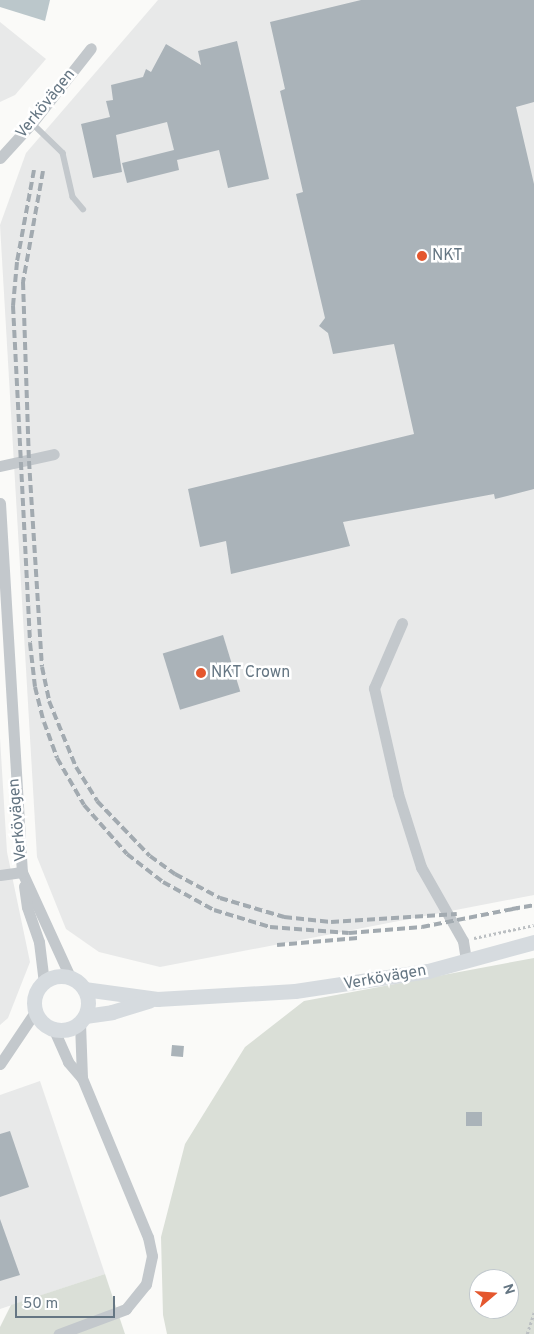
<!DOCTYPE html>
<html>
<head>
<meta charset="utf-8">
<style>
	body { margin:0 }
	#map { position:relative; width:534px; height:1334px; overflow:hidden; background:#fafaf8; font-family:Overpass,sans-serif }
	div>[style] { position:absolute }
	[style*='--x'] { left:calc(var(--x)*1px); top:calc(var(--y)*1px); width:calc(var(--w)*1px); rotate:calc(var(--a)*1deg) }
	.built>* { inset:0; background:#e8e9e9 }
	.green>* { inset:0; background:#dadfd7 }
	.water>* { inset:0; background:#bbc7cb }
	.building>* { inset:0; background:#aab3b9; transform-origin:0 0 }
	.path>* { height:2.5px; margin-top:-1.25px; transform-origin:0; background:repeating-linear-gradient(90deg,#bbbfc2 0 2.5px,transparent 0 5px) }
	.lane>* { height:5.5px; margin:-2.75px; padding:0 2.75px; transform-origin:2.75px; border-radius:2.75px; background:#c3c8cc }
	.street>* { height:11px; margin:-5.5px; padding:0 5.5px; transform-origin:5.5px; border-radius:5.5px; background:#c3c8cc }
	.secondary>* { height:15px; margin:-7.5px; padding:0 7.5px; transform-origin:7.5px; border-radius:7.5px; background:#d6dbdf }
	.secondary>.ring { margin:-7.5px; padding:0; box-sizing:content-box; background:none; border:15px solid #d6dbdf; border-radius:50% }
	.rail>* { height:4px; margin-top:-2px; transform-origin:0; background:repeating-linear-gradient(90deg,#a2aab0 0 8px,transparent 0 12px) }
	.dots>* { width:14px; height:14px; translate:-50% -50%; box-sizing:border-box; border:2px solid #fff; border-radius:50% }
	span { translate:-50% -50%; white-space:nowrap; text-align:center; line-height:1.15; -webkit-text-stroke:5px #fff; paint-order:stroke }
	.street-label { font-size:16px; color:#657683 }
	.poi-label { font-size:16px; color:#657683 }
	.left { translate:0 -50%; text-align:left }
	.north { position:absolute; left:469px; top:1269px; width:50px; height:50px; box-sizing:border-box; background:#fff; border:1px solid #c1c8cd; border-radius:50%; rotate:72deg; font-size:14px; font-weight:700; line-height:20px; text-align:center; color:#657683 }
	.north::after { content:''; display:block; margin:auto; width:18px; height:22px; background:#e4572e; clip-path:polygon(50% 0,100% 100%,50% 72%,0 100%) }
	.scale { position:absolute; left:15px; top:1296px; width:100px; height:22px; box-sizing:border-box; border:2px solid #657683; border-top:0; padding-left:6px; font-size:15px; line-height:18px; white-space:nowrap; color:#657683; -webkit-text-stroke:4px #fff; paint-order:stroke }
</style>
</head>
<body>
<div id="map">
	<div class="built">
		<i style="clip-path:polygon(158px 0,534px 0,534px 895px,160px 967px,99px 952px,66px 929px,37px 857px,0 225px,26px 153px)"></i>
		<i style="clip-path:polygon(0 22px,46px 59px,15px 95px,0 102px)"></i>
		<i style="clip-path:polygon(0 738px,7px 852px,30px 962px,8px 1018px,0 1025px)"></i>
		<i style="clip-path:polygon(40px 1081px,105px 1274px,0 1309px,0 1095px)"></i>
	</div>
	<div class="green">
		<i style="clip-path:polygon(evenodd,534px 958px,534px 1334px,167px 1334px,163px 1315px,161px 1237px,185px 1144px,245px 1047px,304px 1001px,534px 958px,479px 1279px,509px 1279px,509px 1309px,479px 1309px,479px 1279px)"></i>
		<i style="clip-path:polygon(105px 1274px,125px 1334px,0 1334px,0 1327px,11px 1305px)"></i>
	</div>
	<div class="water">
		<i style="clip-path:polygon(0 0,50px 0,45px 21px,0 7px)"></i>
	</div>
	<div class="building">
		<i style="clip-path:polygon(361px 0,534px 0,534px 102px,516px 107px,534px 184px,534px 489px,495px 499px,494px 494px,343px 522px,350px 546px,231px 574px,226px 541px,200px 547px,188px 489px,414px 434px,394px 344px,333px 354px,328px 333px,319px 326px,325px 318px,296px 194px,303px 192px,280px 91px,285px 89px,270px 22px)"></i>
		<i style="clip-path:polygon(237px 41px,269px 179px,228px 188px,219px 150px,177px 160px,179px 170px,127px 183px,122px 163px,174px 150px,167px 122px,116px 135px,122px 172px,93px 178px,81px 124px,110px 117px,106px 101px,113px 100px,111px 85px,143px 77px,146px 69px,151px 72px,166px 44px,201px 65px,198px 51px)"></i>
		<i style="left:223px;top:635px;width:59px;height:63px;rotate:73deg"></i>
		<i style="left:172px;top:1045px;width:12px;height:11px;rotate:5deg"></i>
		<i style="left:482px;top:1112px;width:14px;height:16px;rotate:90deg"></i>
		<i style="clip-path:polygon(10px 1131px,29px 1187px,0 1197px,0 1134px)"></i>
		<i style="clip-path:polygon(0 1219px,20px 1275px,0 1281px)"></i>
	</div>
	<div class="path">
		<i style="--x:474;--y:938;--w:61;--a:-12.2"></i>
		<i style="--x:527;--y:1334;--w:23;--a:-72"></i>
	</div>
	<div class="lane">
		<i style="--x:32;--y:123;--w:43;--a:44.1"></i>
		<i style="--x:63;--y:153;--w:45;--a:77.2"></i>
		<i style="--x:73;--y:197;--w:16;--a:50"></i>
	</div>
	<div class="street">
		<i style="--x:0;--y:158;--w:47;--a:-47.6"></i>
		<i style="--x:32;--y:123;--w:95;--a:-51.8"></i>
		<i style="--x:0;--y:466;--w:55;--a:-12.5"></i>
		<i style="--x:0;--y:503;--w:370;--a:86.6"></i>
		<i style="--x:22;--y:872;--w:115;--a:65.4"></i>
		<i style="--x:402;--y:623;--w:71;--a:113.3"></i>
		<i style="--x:374;--y:688;--w:109;--a:77.2"></i>
		<i style="--x:398;--y:794;--w:77;--a:72.5"></i>
		<i style="--x:421;--y:867;--w:85;--a:60.4"></i>
		<i style="--x:463;--y:941;--w:20;--a:81"></i>
		<i style="--x:0;--y:875;--w:22;--a:-8"></i>
		<i style="--x:24;--y:886;--w:21;--a:82"></i>
		<i style="--x:27;--y:907;--w:37;--a:71"></i>
		<i style="--x:39;--y:942;--w:39;--a:83"></i>
		<i style="--x:80;--y:1023;--w:55;--a:87.9"></i>
		<i style="--x:54;--y:1030;--w:35;--a:66"></i>
		<i style="--x:68;--y:1062;--w:21;--a:49"></i>
		<i style="--x:82;--y:1078;--w:172;--a:67.5"></i>
		<i style="--x:148;--y:1237;--w:19;--a:78"></i>
		<i style="--x:152;--y:1256;--w:29;--a:102"></i>
		<i style="--x:146;--y:1284;--w:32;--a:129"></i>
		<i style="--x:126;--y:1309;--w:72;--a:159.5"></i>
		<i style="--x:0;--y:1064;--w:63;--a:-56.1"></i>
	</div>
	<div class="secondary">
		<i class="ring" style="left:34px;top:976px;width:39px;height:39px"></i>
		<i style="--x:84;--y:989;--w:74;--a:7.8"></i>
		<i style="--x:157;--y:999;--w:138;--a:-3.3"></i>
		<i style="--x:295;--y:991;--w:134;--a:-8.6"></i>
		<i style="--x:428;--y:971;--w:110;--a:-15.3"></i>
		<i style="--x:85;--y:1016;--w:27;--a:-8"></i>
		<i style="--x:112;--y:1012;--w:39;--a:-17"></i>
	</div>
	<div class="rail">
		<i style="--x:34;--y:170;--w:94;--a:100.5"></i>
		<i style="--x:17;--y:262;--w:44;--a:95.2"></i>
		<i style="--x:13;--y:306;--w:337;--a:87.1"></i>
		<i style="--x:30;--y:643;--w:44;--a:83.5"></i>
		<i style="--x:35;--y:687;--w:36;--a:76"></i>
		<i style="--x:44;--y:722;--w:38;--a:70"></i>
		<i style="--x:57;--y:758;--w:54;--a:60.1"></i>
		<i style="--x:84;--y:805;--w:65;--a:48.7"></i>
		<i style="--x:127;--y:854;--w:46;--a:37.9"></i>
		<i style="--x:163;--y:882;--w:58;--a:28.8"></i>
		<i style="--x:214;--y:910;--w:59;--a:16.9"></i>
		<i style="--x:270;--y:927;--w:79;--a:4.3"></i>
		<i style="--x:349;--y:933;--w:73;--a:-4.7"></i>
		<i style="--x:422;--y:927;--w:98;--a:-11.2"></i>
		<i style="--x:43;--y:171;--w:113;--a:100.2"></i>
		<i style="--x:23;--y:282;--w:179;--a:88.1"></i>
		<i style="--x:29;--y:461;--w:206;--a:86.4"></i>
		<i style="--x:42;--y:667;--w:35;--a:78"></i>
		<i style="--x:49;--y:701;--w:71;--a:67.8"></i>
		<i style="--x:76;--y:767;--w:40;--a:58"></i>
		<i style="--x:97;--y:801;--w:76;--a:46.1"></i>
		<i style="--x:150;--y:856;--w:31;--a:36"></i>
		<i style="--x:175;--y:874;--w:51;--a:28.1"></i>
		<i style="--x:220;--y:898;--w:67;--a:16.5"></i>
		<i style="--x:284;--y:917;--w:47;--a:6.1"></i>
		<i style="--x:331;--y:922;--w:126;--a:-3.6"></i>
		<i style="--x:512;--y:909;--w:22;--a:-10"></i>
		<i style="--x:277;--y:945;--w:81;--a:-4.9"></i>
	</div>
	<div class="dots">
		<i style="left:422px;top:256px;background:#e4572e"></i>
		<i style="left:201px;top:673px;background:#e4572e"></i>
	</div>
	<div class="street-label">
		<span style="left:46px;top:104px;rotate:-51deg">Verkövägen</span>
		<span style="left:18px;top:820px;rotate:-95deg">Verkövägen</span>
		<span style="left:385px;top:978px;rotate:-10deg">Verkövägen</span>
	</div>
	<div class="poi-label">
		<span class="left" style="left:432px;top:256px">NKT</span>
		<span class="left" style="left:211px;top:673px">NKT Crown</span>
	</div>
	<div class="north">N</div>
	<div class="scale">50 m</div>
</div>
</body>
</html>
